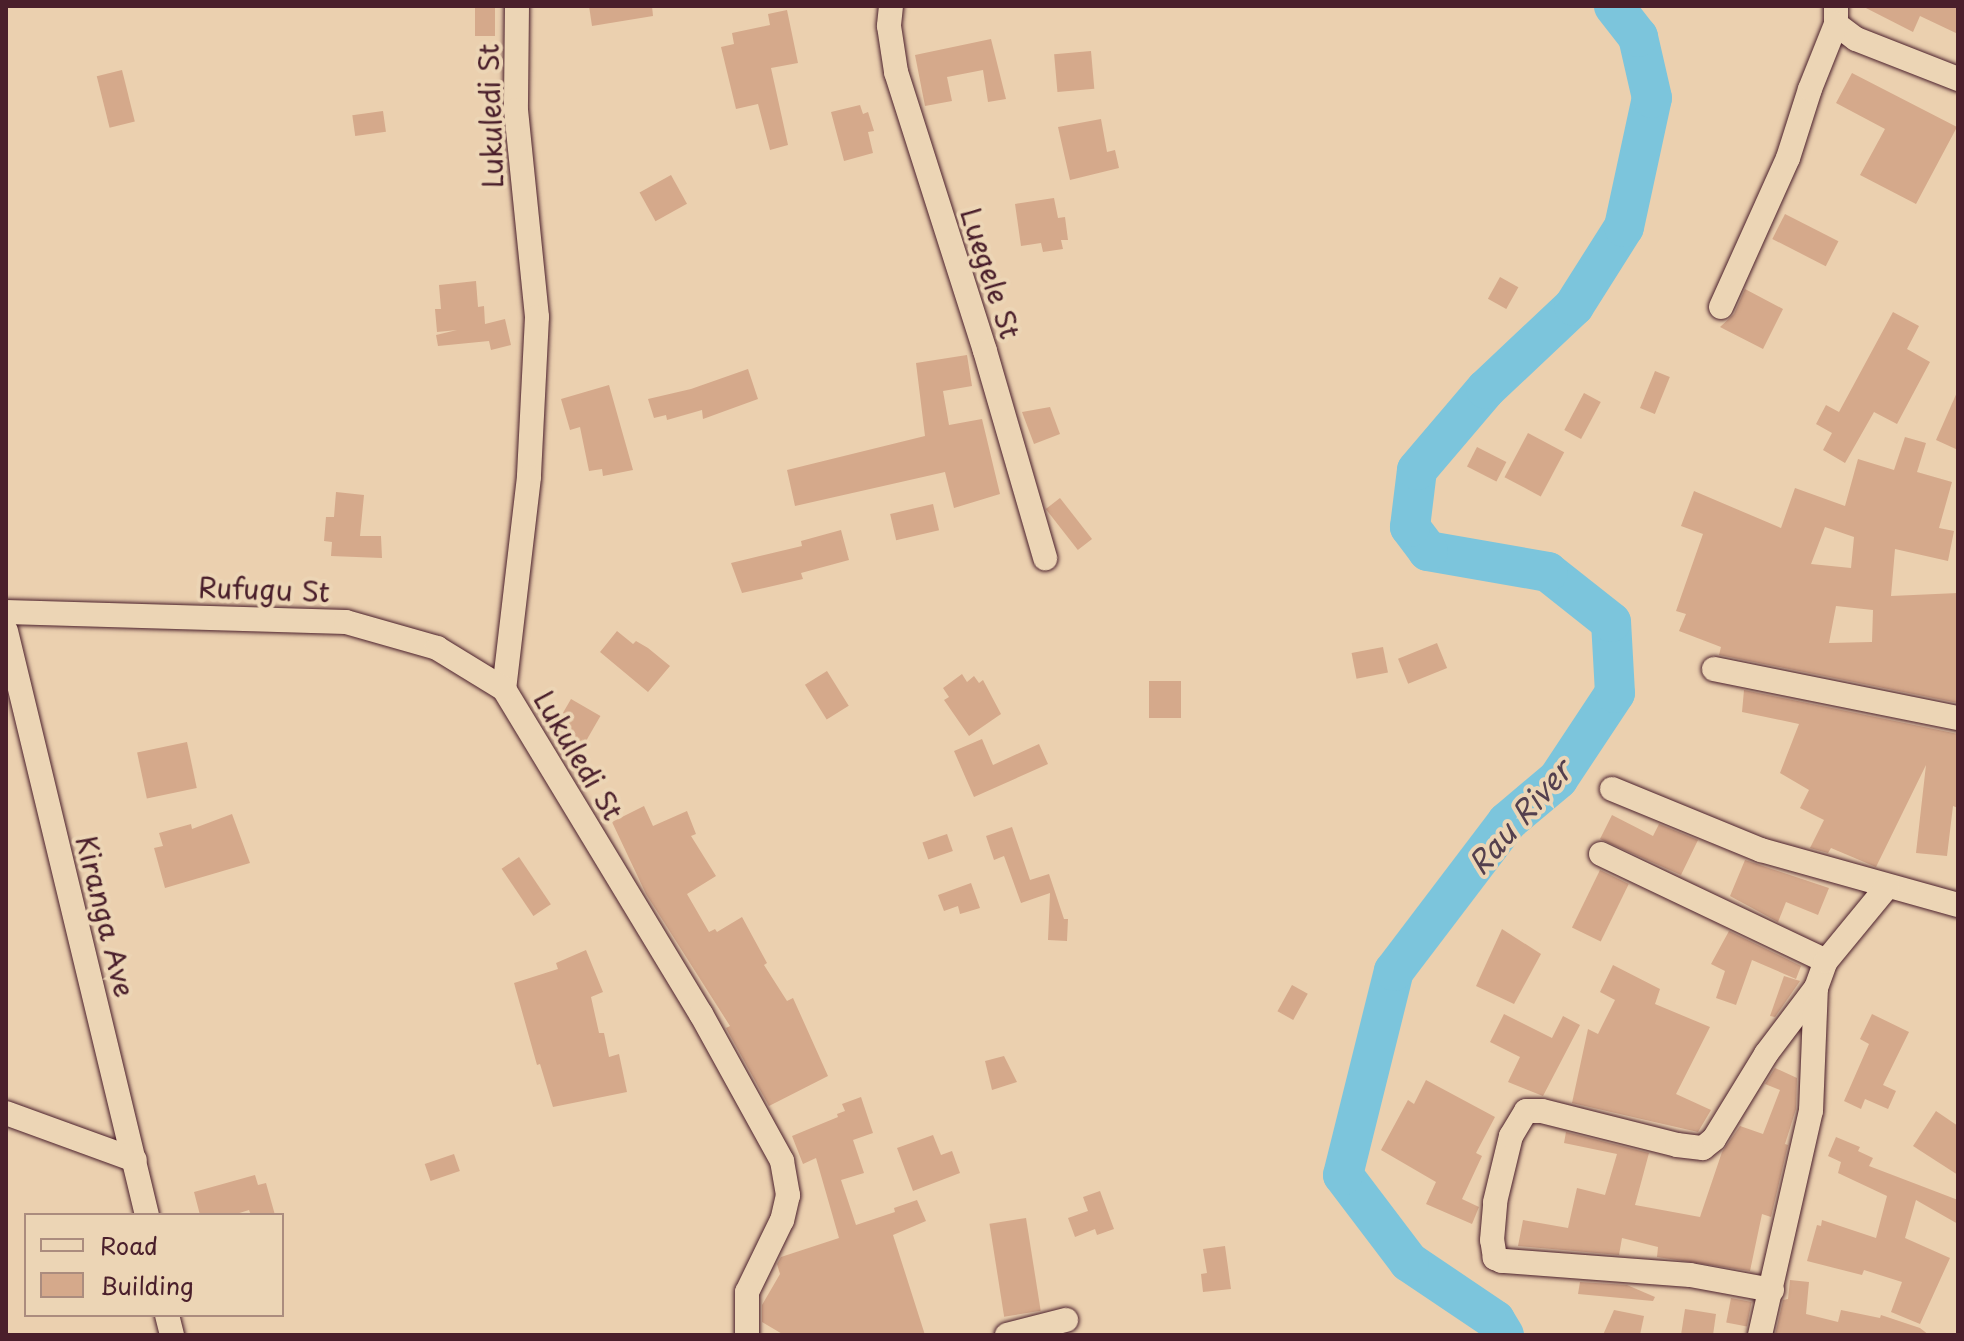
<!DOCTYPE html>
<html>
<head>
<meta charset="utf-8">
<style>
	body { margin:0 }
	#map { position:relative; width:1964px; height:1341px; overflow:hidden; background:#ebd0af; font-family:"Playpen Sans",sans-serif }
	div>[style] { position:absolute }
	[style*='--x'] { left:calc(var(--x)*1px); top:calc(var(--y)*1px); width:calc(var(--w)*1px); rotate:calc(var(--a)*1deg) }
	.river>* { height:40px; margin:-20px; padding:0 20px; transform-origin:20px; border-radius:20px; background:#7cc5dc }
	.building>* { inset:0; background:#d5a98b; transform-origin:0 0 }
	.roads { filter:drop-shadow(0 0 2px #4a1f2b) drop-shadow(0 0 2px #4a1f2b) }
	.minor>* { height:24px; margin:-12px; padding:0 12px; transform-origin:12px; border-radius:12px; background:#ecd5b5 }
	span { translate:-50% -50%; white-space:nowrap; text-align:center; line-height:1.15; -webkit-text-stroke:8px #ecd5b5; paint-order:stroke }
	.street-label { font-size:28px; color:#4a1f2b }
	.water-label { font-size:30px; color:#54404e; font-style:italic }
	.frame { position:absolute; inset:0; border:8px solid #4a1f2b; pointer-events:none }
	.legend { position:absolute; left:24px; top:1213px; width:260px; height:104px; box-sizing:border-box; background:#ecd5b5; border:2px solid #ab8c7e; margin:0; padding:10px 14px; list-style:none; font-size:24px; color:#4a1f2b }
	.legend li { display:flex; align-items:center; gap:16px; height:40px }
	.legend b { width:40px; border:2px solid #ab8c7e }
</style>
</head>
<body>
<div id="map">
	<div class="river">
		<i style="--x:1504;--y:1335;--w:17;--a:-121"></i>
		<i style="--x:1495;--y:1320;--w:104;--a:-146"></i>
		<i style="--x:1409;--y:1262;--w:109;--a:-127.2"></i>
		<i style="--x:1343;--y:1175;--w:210;--a:-76"></i>
		<i style="--x:1394;--y:971;--w:187;--a:-52.8"></i>
		<i style="--x:1507;--y:822;--w:67;--a:-40.1"></i>
		<i style="--x:1558;--y:779;--w:103;--a:-56.5"></i>
		<i style="--x:1615;--y:693;--w:71;--a:-93.2"></i>
		<i style="--x:1611;--y:622;--w:80;--a:-141.6"></i>
		<i style="--x:1548;--y:572;--w:122;--a:-170.1"></i>
		<i style="--x:1428;--y:551;--w:30;--a:-127"></i>
		<i style="--x:1410;--y:527;--w:57;--a:-83"></i>
		<i style="--x:1417;--y:470;--w:106;--a:-49.6"></i>
		<i style="--x:1486;--y:389;--w:121;--a:-43.3"></i>
		<i style="--x:1574;--y:306;--w:93;--a:-57.7"></i>
		<i style="--x:1624;--y:227;--w:132;--a:-77.8"></i>
		<i style="--x:1652;--y:98;--w:63;--a:-102.9"></i>
		<i style="--x:1638;--y:37;--w:39;--a:-128"></i>
	</div>
	<div class="building">
		<i style="left:475px;top:6px;width:20px;height:30px"></i>
		<i style="clip-path:polygon(589px 6px,652px 6px,653px 16px,592px 26px)"></i>
		<i style="clip-path:polygon(1862px 6px,1958px 6px,1958px 34px,1920px 16px,1913px 32px)"></i>
		<i style="clip-path:polygon(787px 10px,798px 63px,771px 68px,788px 145px,770px 150px,758px 104px,736px 109px,721px 47px,734px 44px,732px 33px,770px 25px,768px 14px)"></i>
		<i style="clip-path:polygon(991px 39px,1006px 99px,988px 102px,983px 70px,947px 77px,952px 101px,925px 106px,915px 55px)"></i>
		<i style="left:1091px;top:51px;width:38px;height:37px;rotate:85deg"></i>
		<i style="left:122px;top:70px;width:53px;height:26px;rotate:76deg"></i>
		<i style="clip-path:polygon(1852px 73px,1957px 127px,1916px 204px,1860px 175px,1885px 129px,1836px 103px)"></i>
		<i style="clip-path:polygon(860px 105px,863px 114px,868px 112px,874px 131px,868px 132px,873px 153px,844px 161px,831px 112px)"></i>
		<i style="left:383px;top:111px;width:21px;height:31px;rotate:82deg"></i>
		<i style="clip-path:polygon(1101px 119px,1107px 152px,1115px 150px,1119px 168px,1070px 180px,1058px 127px)"></i>
		<i style="left:671px;top:175px;width:33px;height:36px;rotate:61deg"></i>
		<i style="clip-path:polygon(1054px 198px,1058px 218px,1065px 217px,1068px 240px,1061px 240px,1063px 249px,1043px 252px,1041px 243px,1021px 246px,1015px 204px)"></i>
		<i style="left:1785px;top:214px;width:60px;height:28px;rotate:27deg"></i>
		<i style="left:1500px;top:277px;width:21px;height:25px;rotate:29deg"></i>
		<i style="clip-path:polygon(476px 281px,478px 307px,484px 306px,485px 324px,505px 319px,511px 345px,491px 350px,489px 341px,438px 346px,436px 335px,457px 330px,437px 332px,435px 309px,441px 309px,439px 285px)"></i>
		<i style="clip-path:polygon(1745px 289px,1783px 309px,1763px 349px,1720px 327px,1734px 314px)"></i>
		<i style="clip-path:polygon(1893px 312px,1919px 326px,1907px 349px,1930px 362px,1897px 424px,1874px 412px,1845px 463px,1823px 450px,1832px 433px,1816px 424px,1826px 405px,1839px 412px)"></i>
		<i style="clip-path:polygon(967px 355px,972px 386px,943px 391px,949px 425px,982px 419px,1000px 494px,954px 508px,945px 472px,795px 506px,787px 470px,925px 436px,916px 363px)"></i>
		<i style="clip-path:polygon(748px 369px,758px 399px,703px 419px,702px 410px,667px 420px,666px 415px,654px 418px,648px 399px,691px 389px)"></i>
		<i style="left:1655px;top:371px;width:16px;height:40px;rotate:22deg"></i>
		<i style="clip-path:polygon(609px 385px,633px 470px,603px 476px,602px 469px,589px 471px,580px 427px,570px 430px,561px 399px)"></i>
		<i style="clip-path:polygon(1958px 390px,1958px 450px,1936px 440px)"></i>
		<i style="left:1584px;top:393px;width:19px;height:42px;rotate:28deg"></i>
		<i style="clip-path:polygon(1050px 407px,1060px 434px,1034px 444px,1022px 412px)"></i>
		<i style="left:1528px;top:433px;width:41px;height:50px;rotate:28deg"></i>
		<i style="clip-path:polygon(evenodd,1905px 437px,1926px 443px,1917px 472px,1952px 482px,1939px 528px,1954px 531px,1948px 561px,1895px 549px,1891px 596px,1958px 593px,1958px 703px,1719px 655px,1721px 647px,1679px 631px,1686px 614px,1676px 611px,1703px 534px,1681px 526px,1694px 491px,1781px 528px,1795px 488px,1845px 506px,1858px 459px,1894px 470px,1905px 437px,1825px 527px,1854px 537px,1851px 568px,1811px 564px,1825px 527px,1905px 437px,1836px 606px,1873px 610px,1872px 642px,1829px 643px,1836px 606px)"></i>
		<i style="left:1477px;top:447px;width:33px;height:22px;rotate:27deg"></i>
		<i style="clip-path:polygon(336px 492px,364px 495px,360px 536px,381px 536px,382px 558px,331px 556px,332px 542px,324px 541px,326px 517px,334px 517px)"></i>
		<i style="left:1060px;top:498px;width:52px;height:18px;rotate:52deg"></i>
		<i style="left:933px;top:504px;width:27px;height:44px;rotate:77deg"></i>
		<i style="clip-path:polygon(841px 530px,849px 560px,801px 573px,803px 579px,742px 593px,731px 563px,802px 546px,801px 541px)"></i>
		<i style="clip-path:polygon(617px 631px,633px 644px,636px 641px,648px 648px,670px 666px,648px 692px,600px 652px)"></i>
		<i style="left:1437px;top:643px;width:27px;height:42px;rotate:68deg"></i>
		<i style="left:1383px;top:647px;width:26px;height:32px;rotate:79deg"></i>
		<i style="left:827px;top:671px;width:41px;height:26px;rotate:58deg"></i>
		<i style="clip-path:polygon(962px 674px,967px 682px,974px 676px,979px 683px,983px 680px,1001px 714px,969px 736px,944px 700px,949px 697px,943px 688px)"></i>
		<i style="left:1149px;top:681px;width:32px;height:37px"></i>
		<i style="clip-path:polygon(1744px 690px,1958px 734px,1958px 808px,1953px 806px,1947px 856px,1916px 853px,1926px 765px,1876px 867px,1831px 848px,1828px 853px,1810px 848px,1824px 820px,1800px 808px,1809px 790px,1780px 773px,1799px 724px,1742px 712px)"></i>
		<i style="left:571px;top:699px;width:34px;height:41px;rotate:30deg"></i>
		<i style="clip-path:polygon(982px 739px,993px 765px,1039px 744px,1048px 764px,974px 797px,954px 751px)"></i>
		<i style="left:187px;top:742px;width:47px;height:51px;rotate:78deg"></i>
		<i style="clip-path:polygon(644px 806px,653px 826px,687px 811px,696px 834px,691px 836px,716px 876px,687px 894px,709px 932px,715px 929px,717px 932px,742px 917px,767px 963px,764px 965px,787px 1001px,793px 998px,828px 1076px,769px 1106px,726px 1028px,730px 1026px,646px 894px,612px 822px)"></i>
		<i style="clip-path:polygon(232px 814px,250px 863px,165px 888px,154px 848px,163px 846px,159px 833px,191px 824px,192px 829px)"></i>
		<i style="clip-path:polygon(1612px 815px,1653px 836px,1659px 824px,1698px 840px,1681px 875px,1600px 839px)"></i>
		<i style="clip-path:polygon(1012px 827px,1030px 880px,1049px 874px,1064px 919px,1068px 919px,1067px 941px,1048px 940px,1050px 893px,1021px 903px,1004px 856px,994px 860px,986px 836px)"></i>
		<i style="left:947px;top:834px;width:18px;height:26px;rotate:71deg"></i>
		<i style="left:519px;top:857px;width:57px;height:21px;rotate:56deg"></i>
		<i style="clip-path:polygon(1745px 860px,1829px 888px,1818px 915px,1786px 902px,1778px 922px,1730px 896px)"></i>
		<i style="left:1600px;top:870px;width:32px;height:64px;rotate:26deg"></i>
		<i style="clip-path:polygon(971px 883px,980px 908px,960px 914px,958px 906px,944px 911px,938px 895px)"></i>
		<i style="clip-path:polygon(1502px 929px,1541px 954px,1514px 1004px,1476px 986px)"></i>
		<i style="clip-path:polygon(1729px 931px,1801px 966px,1796px 979px,1752px 960px,1736px 1005px,1716px 998px,1725px 971px,1711px 964px)"></i>
		<i style="clip-path:polygon(586px 950px,603px 992px,591px 997px,599px 1033px,604px 1033px,609px 1057px,619px 1054px,627px 1092px,553px 1107px,540px 1064px,537px 1065px,514px 983px,558px 969px,556px 963px)"></i>
		<i style="clip-path:polygon(1613px 965px,1660px 989px,1655px 1004px,1710px 1027px,1676px 1094px,1711px 1110px,1698px 1132px,1572px 1103px,1588px 1029px,1598px 1034px,1615px 1000px,1600px 992px)"></i>
		<i style="clip-path:polygon(1784px 976px,1800px 981px,1775px 1017px,1770px 1016px)"></i>
		<i style="left:1292px;top:985px;width:18px;height:30px;rotate:29deg"></i>
		<i style="clip-path:polygon(1504px 1014px,1552px 1038px,1563px 1016px,1580px 1025px,1543px 1096px,1508px 1082px,1520px 1057px,1490px 1042px)"></i>
		<i style="clip-path:polygon(1872px 1014px,1909px 1032px,1883px 1085px,1896px 1091px,1888px 1109px,1865px 1099px,1861px 1109px,1844px 1101px,1869px 1044px,1860px 1039px)"></i>
		<i style="clip-path:polygon(1004px 1056px,1017px 1082px,992px 1090px,985px 1061px)"></i>
		<i style="clip-path:polygon(1775px 1068px,1797px 1078px,1796px 1109px,1785px 1144px,1788px 1145px,1771px 1217px,1762px 1214px,1750px 1271px,1657px 1257px,1658px 1247px,1622px 1238px,1619px 1255px,1518px 1246px,1523px 1220px,1568px 1228px,1577px 1188px,1605px 1195px,1617px 1154px,1564px 1143px,1566px 1132px,1649px 1153px,1635px 1205px,1700px 1217px,1722px 1152px,1740px 1126px,1763px 1134px,1780px 1090px,1765px 1084px)"></i>
		<i style="clip-path:polygon(1426px 1080px,1495px 1117px,1476px 1153px,1482px 1156px,1462px 1199px,1479px 1207px,1472px 1224px,1426px 1204px,1436px 1182px,1381px 1150px,1408px 1100px,1414px 1104px)"></i>
		<i style="clip-path:polygon(861px 1097px,873px 1133px,853px 1140px,864px 1173px,841px 1180px,856px 1225px,895px 1212px,894px 1208px,917px 1200px,926px 1221px,893px 1235px,925px 1335px,784px 1335px,762px 1322px,762px 1305px,780px 1274px,777px 1264px,781px 1257px,839px 1238px,816px 1158px,803px 1164px,792px 1136px,838px 1117px,837px 1114px,845px 1111px,842px 1104px)"></i>
		<i style="clip-path:polygon(1936px 1111px,1958px 1126px,1958px 1175px,1913px 1146px)"></i>
		<i style="clip-path:polygon(933px 1135px,941px 1155px,952px 1151px,960px 1173px,913px 1191px,897px 1148px)"></i>
		<i style="clip-path:polygon(1836px 1137px,1860px 1147px,1858px 1151px,1873px 1158px,1869px 1166px,1958px 1200px,1958px 1224px,1916px 1200px,1905px 1238px,1950px 1258px,1920px 1324px,1891px 1312px,1902px 1282px,1864px 1270px,1862px 1275px,1807px 1261px,1817px 1225px,1821px 1226px,1822px 1220px,1876px 1238px,1887px 1196px,1838px 1173px,1841px 1162px,1828px 1156px)"></i>
		<i style="left:454px;top:1154px;width:18px;height:31px;rotate:71deg"></i>
		<i style="clip-path:polygon(255px 1175px,258px 1185px,266px 1183px,275px 1215px,251px 1215px,249px 1210px,233px 1215px,200px 1215px,194px 1192px)"></i>
		<i style="clip-path:polygon(1100px 1191px,1114px 1229px,1097px 1235px,1095px 1229px,1075px 1237px,1068px 1218px,1088px 1211px,1083px 1197px)"></i>
		<i style="left:1026px;top:1218px;width:94px;height:37px;rotate:81deg"></i>
		<i style="clip-path:polygon(1225px 1246px,1231px 1289px,1203px 1292px,1201px 1274px,1207px 1273px,1203px 1249px)"></i>
		<i style="clip-path:polygon(1790px 1280px,1809px 1282px,1806px 1314px,1838px 1322px,1841px 1310px,1880px 1318px,1881px 1315px,1920px 1328px,1929px 1335px,1775px 1335px,1783px 1300px,1788px 1299px)"></i>
		<i style="clip-path:polygon(1580px 1282px,1627px 1285px,1655px 1297px,1653px 1301px,1578px 1294px)"></i>
		<i style="left:1731px;top:1298px;width:21px;height:25px;rotate:11deg"></i>
		<i style="clip-path:polygon(1685px 1309px,1716px 1314px,1713px 1335px,1681px 1335px)"></i>
		<i style="clip-path:polygon(1614px 1310px,1644px 1316px,1640px 1335px,1603px 1335px)"></i>
	</div>
	<div class="roads">
		<div class="minor">
			<i style="--x:517;--y:6;--w:104;--a:90.6"></i>
			<i style="--x:516;--y:110;--w:208;--a:84.2"></i>
			<i style="--x:537;--y:317;--w:160;--a:92.9"></i>
			<i style="--x:529;--y:477;--w:213;--a:96.7"></i>
			<i style="--x:504;--y:689;--w:380;--a:58.8"></i>
			<i style="--x:701;--y:1014;--w:168;--a:61.1"></i>
			<i style="--x:782;--y:1161;--w:35;--a:80"></i>
			<i style="--x:788;--y:1195;--w:26;--a:103"></i>
			<i style="--x:782;--y:1220;--w:80;--a:115.9"></i>
			<i style="--x:747;--y:1292;--w:43;--a:90"></i>
			<i style="--x:891;--y:6;--w:20;--a:96"></i>
			<i style="--x:889;--y:26;--w:47;--a:81.3"></i>
			<i style="--x:896;--y:72;--w:293;--a:72.3"></i>
			<i style="--x:985;--y:351;--w:216;--a:73.8"></i>
			<i style="--x:1836;--y:6;--w:18;--a:90"></i>
			<i style="--x:1836;--y:24;--w:25;--a:37"></i>
			<i style="--x:1856;--y:39;--w:110;--a:21.4"></i>
			<i style="--x:1721;--y:307;--w:163;--a:-65.8"></i>
			<i style="--x:1788;--y:158;--w:72;--a:-72.3"></i>
			<i style="--x:1810;--y:89;--w:70;--a:-68.2"></i>
			<i style="--x:6;--y:612;--w:340;--a:1.7"></i>
			<i style="--x:346;--y:622;--w:95;--a:15.9"></i>
			<i style="--x:437;--y:648;--w:79;--a:31.5"></i>
			<i style="--x:6;--y:631;--w:601;--a:76.43"></i>
			<i style="--x:1714;--y:669;--w:249;--a:11.4"></i>
			<i style="--x:1612;--y:789;--w:161;--a:22.3"></i>
			<i style="--x:1761;--y:850;--w:205;--a:15.6"></i>
			<i style="--x:1601;--y:854;--w:249;--a:25.4"></i>
			<i style="--x:6;--y:1113;--w:137;--a:20"></i>
			<i style="--x:1772;--y:1290;--w:83;--a:-169.6"></i>
			<i style="--x:1690;--y:1275;--w:189;--a:-175.7"></i>
			<i style="--x:1502;--y:1261;--w:8;--a:-157"></i>
			<i style="--x:1495;--y:1258;--w:18;--a:-99"></i>
			<i style="--x:1492;--y:1240;--w:38;--a:-85"></i>
			<i style="--x:1495;--y:1202;--w:68;--a:-76.4"></i>
			<i style="--x:1511;--y:1136;--w:29;--a:-59"></i>
			<i style="--x:1526;--y:1111;--w:16;--a:0"></i>
			<i style="--x:1542;--y:1111;--w:139;--a:14.1"></i>
			<i style="--x:1677;--y:1145;--w:26;--a:7"></i>
			<i style="--x:1703;--y:1148;--w:14;--a:-39"></i>
			<i style="--x:1714;--y:1139;--w:100;--a:-58.5"></i>
			<i style="--x:1766;--y:1054;--w:83;--a:-52.9"></i>
			<i style="--x:167;--y:1315;--w:21;--a:76"></i>
			<i style="--x:1007;--y:1335;--w:61;--a:-14.3"></i>
			<i style="--x:1760;--y:1335;--w:230;--a:-77.2"></i>
			<i style="--x:1811;--y:1111;--w:123;--a:-87.7"></i>
			<i style="--x:1816;--y:988;--w:29;--a:-70"></i>
			<i style="--x:1826;--y:961;--w:96;--a:-50.5"></i>
		</div>
	</div>
	<div class="street-label">
		<span style="left:490px;top:116px;rotate:-92deg">Lukuledi St</span>
		<span style="left:991px;top:273px;rotate:72deg">Luegele St</span>
		<span style="left:264px;top:589px;rotate:2deg">Rufugu St</span>
		<span style="left:579px;top:755px;rotate:59deg">Lukuledi St</span>
		<span style="left:106px;top:916px;rotate:76deg">Kiranga Ave</span>
	</div>
	<div class="water-label">
		<span style="left:1519px;top:817px;rotate:-49deg">Rau River</span>
	</div>
	<div class="frame"></div>
	<ul class="legend">
	<li><b style="height:10px;background:#ecd5b5"></b>Road</li>
	<li><b style="height:22px;background:#d5a98b"></b>Building</li>
	</ul>
</div>
</body>
</html>
